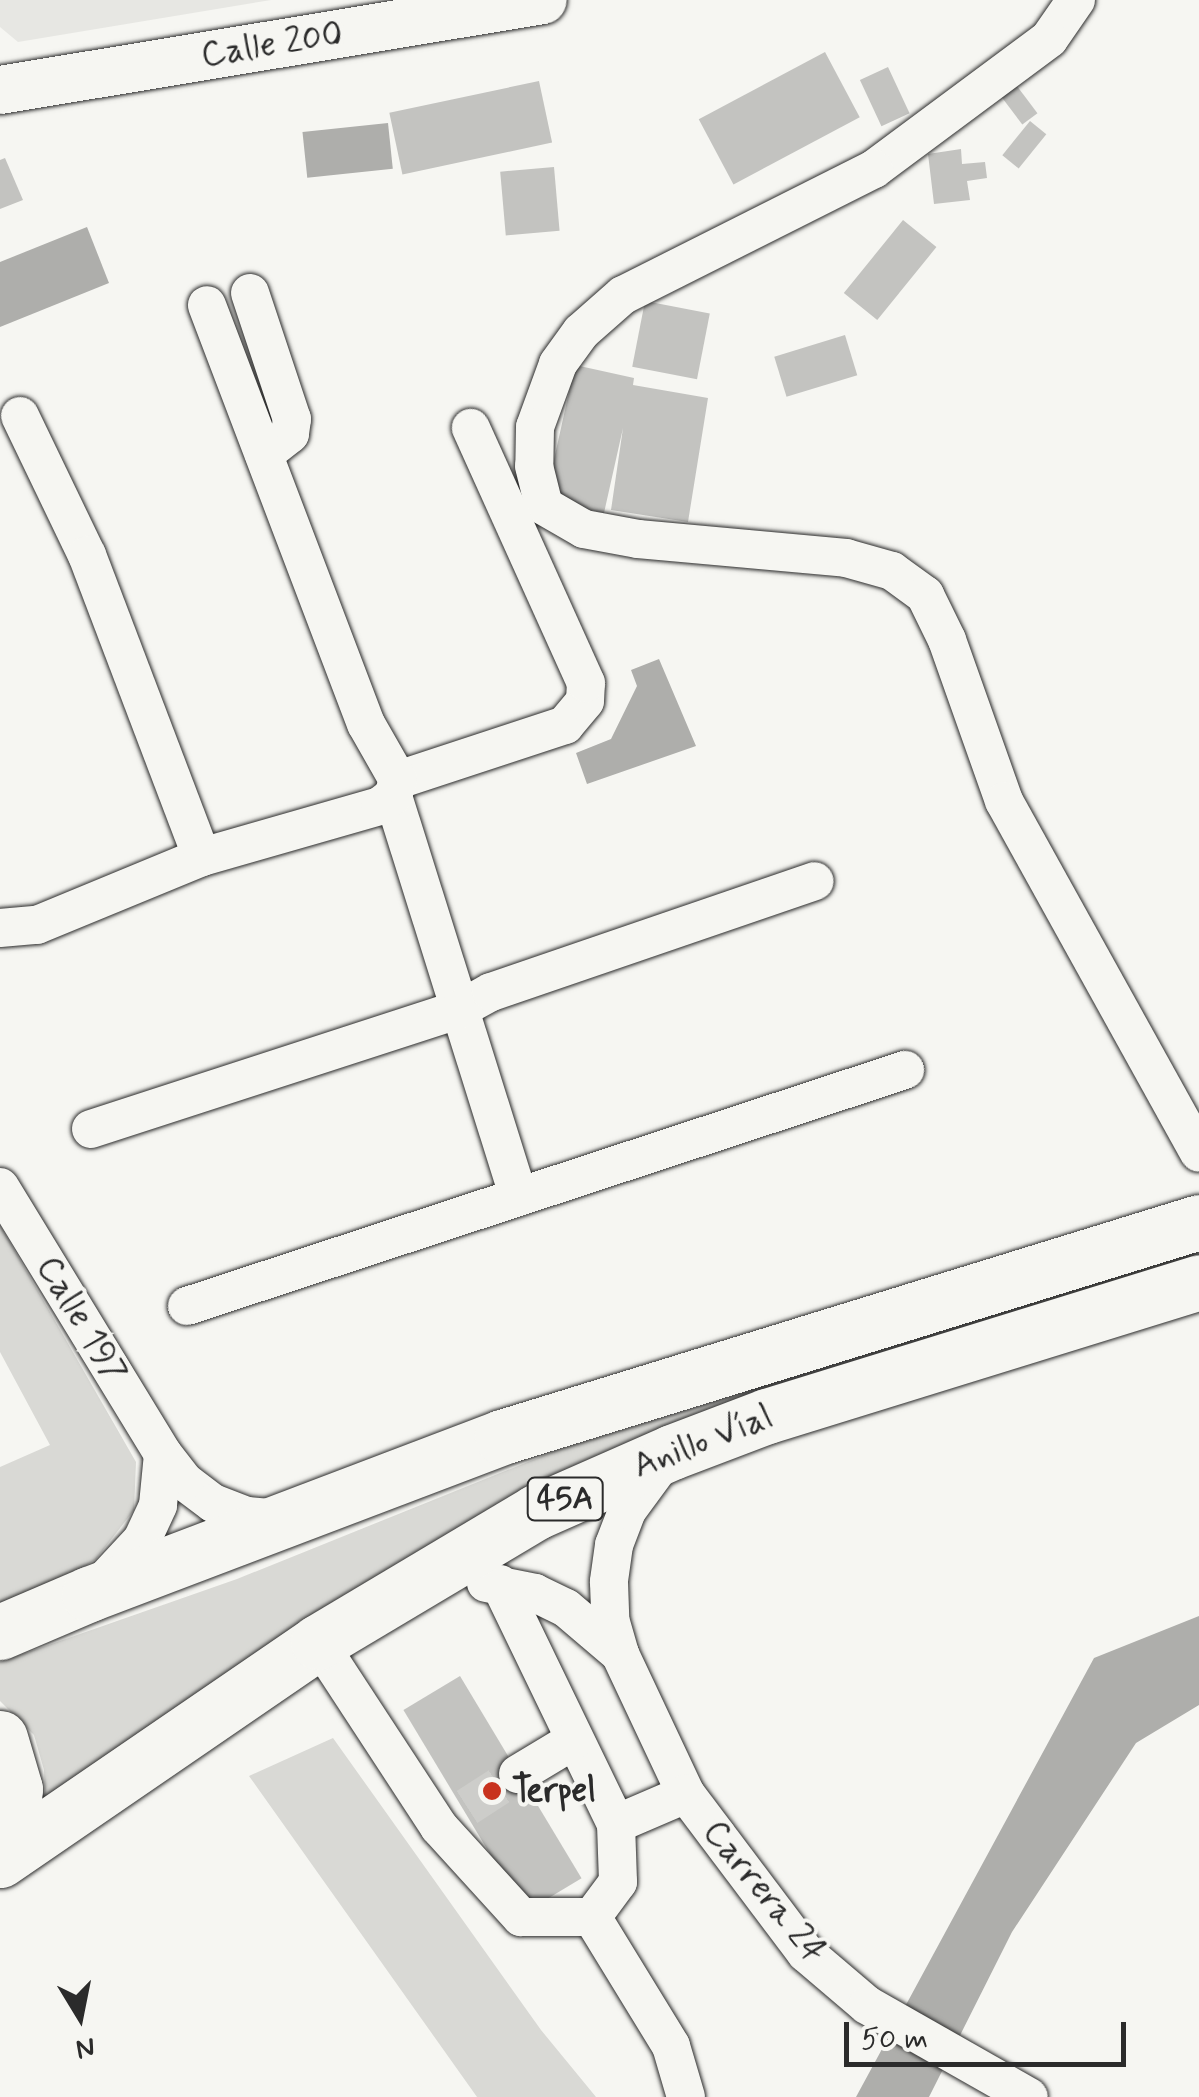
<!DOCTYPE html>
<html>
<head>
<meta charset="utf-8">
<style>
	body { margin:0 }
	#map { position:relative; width:1199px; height:2097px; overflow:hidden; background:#f6f6f2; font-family:Mynerve,sans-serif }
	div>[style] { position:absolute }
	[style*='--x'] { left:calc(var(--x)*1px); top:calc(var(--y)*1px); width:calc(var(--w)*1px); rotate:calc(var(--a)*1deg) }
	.built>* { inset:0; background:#e7e7e3 }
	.green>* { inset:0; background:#d9d9d5 }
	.water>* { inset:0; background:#aeaeab; transform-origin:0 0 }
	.building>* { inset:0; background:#c3c3c0; transform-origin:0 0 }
	.minor-tunnel>* { height:38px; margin-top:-19px; transform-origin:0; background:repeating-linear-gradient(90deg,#cdcdca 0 38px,transparent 0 57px) }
	.roads { filter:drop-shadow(0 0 2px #2b2b2b) drop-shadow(0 0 2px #2b2b2b) }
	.minor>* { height:38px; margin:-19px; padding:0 19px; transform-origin:19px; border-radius:19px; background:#f6f6f2 }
	.major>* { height:48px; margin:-24px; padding:0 24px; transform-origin:24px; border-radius:24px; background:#f6f6f2 }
	.highway>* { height:55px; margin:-27.5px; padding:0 27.5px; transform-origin:27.5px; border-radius:27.5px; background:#f6f6f2 }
	.dots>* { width:28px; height:28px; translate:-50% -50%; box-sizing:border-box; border:5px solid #f6f6f2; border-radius:50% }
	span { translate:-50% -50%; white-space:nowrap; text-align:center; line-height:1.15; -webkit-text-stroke:8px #f6f6f2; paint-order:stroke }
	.shield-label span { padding:2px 8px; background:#f6f6f2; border:2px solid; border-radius:8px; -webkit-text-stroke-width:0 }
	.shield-label { font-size:32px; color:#2b2b2b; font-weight:700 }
	.street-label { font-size:35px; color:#2b2b2b }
	.poi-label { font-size:35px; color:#2b2b2b; font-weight:700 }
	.left { translate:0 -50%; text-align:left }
	.north { position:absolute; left:30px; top:1967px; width:100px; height:100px; -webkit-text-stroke:8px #f6f6f2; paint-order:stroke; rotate:170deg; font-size:28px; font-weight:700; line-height:40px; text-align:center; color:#2b2b2b }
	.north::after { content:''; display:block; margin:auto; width:35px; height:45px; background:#2b2b2b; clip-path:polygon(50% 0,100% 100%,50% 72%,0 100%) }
	.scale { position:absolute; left:844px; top:2022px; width:282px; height:45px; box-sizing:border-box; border:5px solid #2b2b2b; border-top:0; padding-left:12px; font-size:30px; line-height:35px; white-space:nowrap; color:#2b2b2b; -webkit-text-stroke:8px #f6f6f2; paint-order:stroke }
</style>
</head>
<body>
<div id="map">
	<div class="built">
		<i style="clip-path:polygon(0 0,271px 0,18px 42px,0 27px)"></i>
	</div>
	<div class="green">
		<i style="clip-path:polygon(0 1225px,136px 1462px,134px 1510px,96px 1559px,47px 1591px,0 1610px,0 1467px,50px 1445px,0 1352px)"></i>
		<i style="clip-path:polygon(759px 1388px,628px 1455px,46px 1813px,44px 1770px,34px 1735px,0 1701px,0 1662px,237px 1579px,555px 1451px)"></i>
		<i style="clip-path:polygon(333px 1738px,541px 2030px,596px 2097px,477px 2097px,249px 1776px)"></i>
	</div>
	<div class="water">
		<i style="left:388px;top:123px;width:46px;height:86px;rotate:84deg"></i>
		<i style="clip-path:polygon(87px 227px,109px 283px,0 327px,0 262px)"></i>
		<i style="clip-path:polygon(659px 659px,696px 746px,587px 784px,576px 753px,611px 739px,637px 686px,631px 670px)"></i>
		<i style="clip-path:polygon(1199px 1616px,1199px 1705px,1136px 1743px,1012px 1932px,929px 2097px,856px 2097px,1094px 1658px)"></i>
	</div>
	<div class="building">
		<i style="left:825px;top:52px;width:74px;height:143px;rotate:62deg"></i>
		<i style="left:888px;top:67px;width:51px;height:31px;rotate:65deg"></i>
		<i style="left:1011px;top:78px;width:44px;height:19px;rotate:53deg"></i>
		<i style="left:539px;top:81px;width:63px;height:153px;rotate:78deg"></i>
		<i style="left:1030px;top:121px;width:21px;height:44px;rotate:39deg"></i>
		<i style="clip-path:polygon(961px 149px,962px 164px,985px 162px,987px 178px,967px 181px,970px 200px,934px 204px,928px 154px)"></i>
		<i style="clip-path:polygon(5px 158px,23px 200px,0 209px,0 160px)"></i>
		<i style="left:554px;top:167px;width:64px;height:54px;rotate:85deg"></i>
		<i style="left:903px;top:220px;width:43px;height:94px;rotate:39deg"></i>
		<i style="left:645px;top:301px;width:66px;height:67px;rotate:11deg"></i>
		<i style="left:845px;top:335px;width:42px;height:74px;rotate:73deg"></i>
		<i style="clip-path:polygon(575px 365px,634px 378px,633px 385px,708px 398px,688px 522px,611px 510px,623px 428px,604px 513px,545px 500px)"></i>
		<i style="left:460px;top:1676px;width:236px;height:66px;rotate:59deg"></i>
	</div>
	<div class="minor-tunnel">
		<i style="--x:467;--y:1807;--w:61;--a:-32.9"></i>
	</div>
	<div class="roads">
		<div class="minor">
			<i style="--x:1076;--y:0;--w:47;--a:124.7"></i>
			<i style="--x:1049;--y:39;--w:218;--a:143.4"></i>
			<i style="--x:874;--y:169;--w:281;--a:153.3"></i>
			<i style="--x:623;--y:295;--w:56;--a:138.6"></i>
			<i style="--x:581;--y:332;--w:39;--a:126"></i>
			<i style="--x:558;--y:364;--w:67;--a:110.1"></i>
			<i style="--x:535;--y:427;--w:39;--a:91"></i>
			<i style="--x:534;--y:466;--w:41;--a:76"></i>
			<i style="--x:544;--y:506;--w:46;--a:29.9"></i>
			<i style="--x:584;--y:529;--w:55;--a:10.5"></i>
			<i style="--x:638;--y:539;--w:209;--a:5.2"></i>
			<i style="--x:846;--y:558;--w:48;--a:15.8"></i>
			<i style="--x:892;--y:571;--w:41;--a:36"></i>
			<i style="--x:925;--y:595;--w:50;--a:63.9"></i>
			<i style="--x:947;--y:640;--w:171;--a:70.5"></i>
			<i style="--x:1004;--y:801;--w:402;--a:61"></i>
			<i style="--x:250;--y:293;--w:133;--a:71.6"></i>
			<i style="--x:292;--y:419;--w:15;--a:98"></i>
			<i style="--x:290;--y:434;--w:33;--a:142"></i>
			<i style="--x:20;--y:416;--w:154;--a:64.3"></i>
			<i style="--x:87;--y:555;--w:323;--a:69.2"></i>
			<i style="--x:398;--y:780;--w:176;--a:-18.2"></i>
			<i style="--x:565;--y:725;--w:31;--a:-50"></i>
			<i style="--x:585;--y:701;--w:18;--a:-87"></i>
			<i style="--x:586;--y:683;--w:280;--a:-114.3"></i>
			<i style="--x:393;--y:796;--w:420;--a:72.6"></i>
			<i style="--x:0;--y:928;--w:37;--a:-5"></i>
			<i style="--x:37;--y:925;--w:178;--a:-22.4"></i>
			<i style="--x:202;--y:857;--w:185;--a:-16"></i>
			<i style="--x:380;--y:806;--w:16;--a:-38"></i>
			<i style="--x:393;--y:796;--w:17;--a:-73"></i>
			<i style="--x:398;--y:780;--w:64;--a:-119.7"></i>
			<i style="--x:366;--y:724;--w:448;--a:-110.8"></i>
			<i style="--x:91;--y:1129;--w:388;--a:-18"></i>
			<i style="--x:460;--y:1009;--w:35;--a:-29"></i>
			<i style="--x:491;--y:992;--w:342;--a:-18.9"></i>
			<i style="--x:0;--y:1187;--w:313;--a:58.6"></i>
			<i style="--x:163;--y:1454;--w:36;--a:52"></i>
			<i style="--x:185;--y:1482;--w:35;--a:37"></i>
			<i style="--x:213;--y:1503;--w:36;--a:21"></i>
			<i style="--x:247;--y:1516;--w:34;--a:5"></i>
			<i style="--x:187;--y:1306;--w:756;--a:-18.2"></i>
			<i style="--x:665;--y:1459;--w:64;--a:126.2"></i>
			<i style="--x:627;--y:1511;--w:36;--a:111"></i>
			<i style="--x:614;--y:1545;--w:37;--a:98"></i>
			<i style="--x:609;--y:1582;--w:37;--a:88"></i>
			<i style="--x:610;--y:1619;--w:36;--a:74"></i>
			<i style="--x:620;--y:1654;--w:155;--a:64.8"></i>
			<i style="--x:686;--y:1794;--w:199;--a:53"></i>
			<i style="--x:806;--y:1953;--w:80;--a:40.4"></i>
			<i style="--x:867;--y:2005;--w:186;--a:29.6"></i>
			<i style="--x:103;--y:1582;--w:57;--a:-47.1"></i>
			<i style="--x:142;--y:1540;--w:38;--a:-65"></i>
			<i style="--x:158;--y:1505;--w:51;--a:-84.4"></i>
			<i style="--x:486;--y:1583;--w:50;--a:11.5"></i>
			<i style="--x:535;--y:1593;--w:34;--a:26"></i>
			<i style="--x:566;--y:1608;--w:71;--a:40.4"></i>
			<i style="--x:500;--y:1584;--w:267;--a:64.2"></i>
			<i style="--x:616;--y:1824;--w:58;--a:88"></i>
			<i style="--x:618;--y:1882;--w:44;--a:126.6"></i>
			<i style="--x:318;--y:1642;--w:221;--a:56.8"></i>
			<i style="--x:439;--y:1827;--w:122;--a:47.7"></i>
			<i style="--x:521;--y:1917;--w:71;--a:0"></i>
			<i style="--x:592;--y:1917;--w:151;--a:58.5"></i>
			<i style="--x:671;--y:2046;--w:53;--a:73.6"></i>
			<i style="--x:518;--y:1774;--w:64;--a:-31"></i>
			<i style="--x:616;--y:1824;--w:76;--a:-23.2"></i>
		</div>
		<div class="major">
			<i style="--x:0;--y:90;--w:550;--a:-9.41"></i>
		</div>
		<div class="highway">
			<i style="--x:0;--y:1632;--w:97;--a:-23.1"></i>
			<i style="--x:89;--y:1594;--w:442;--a:-20.8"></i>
			<i style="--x:502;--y:1437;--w:729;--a:-17.14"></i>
			<i style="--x:0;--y:1738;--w:53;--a:73.6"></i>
			<i style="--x:15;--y:1789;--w:38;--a:96"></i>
			<i style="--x:11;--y:1827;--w:25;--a:117"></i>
			<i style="--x:0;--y:1860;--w:386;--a:-34.4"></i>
			<i style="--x:318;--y:1642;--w:254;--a:-30.8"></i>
			<i style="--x:536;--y:1512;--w:149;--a:-23.8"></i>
			<i style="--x:672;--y:1452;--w:102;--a:-20.8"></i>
			<i style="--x:767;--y:1416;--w:452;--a:-17.2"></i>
		</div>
	</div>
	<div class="dots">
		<i style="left:492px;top:1791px;background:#c8321e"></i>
	</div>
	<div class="shield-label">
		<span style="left:565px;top:1499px">45A</span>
	</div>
	<div class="street-label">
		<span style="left:272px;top:45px;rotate:-9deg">Calle 200</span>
		<span style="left:81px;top:1320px;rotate:59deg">Calle 197</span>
		<span style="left:703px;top:1442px;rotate:-21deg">Anillo Víal</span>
		<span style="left:764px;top:1892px;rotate:51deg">Carrera 24</span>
	</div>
	<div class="poi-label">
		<span class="left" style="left:512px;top:1791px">Terpel</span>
	</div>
	<div class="north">N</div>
	<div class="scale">50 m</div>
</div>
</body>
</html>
